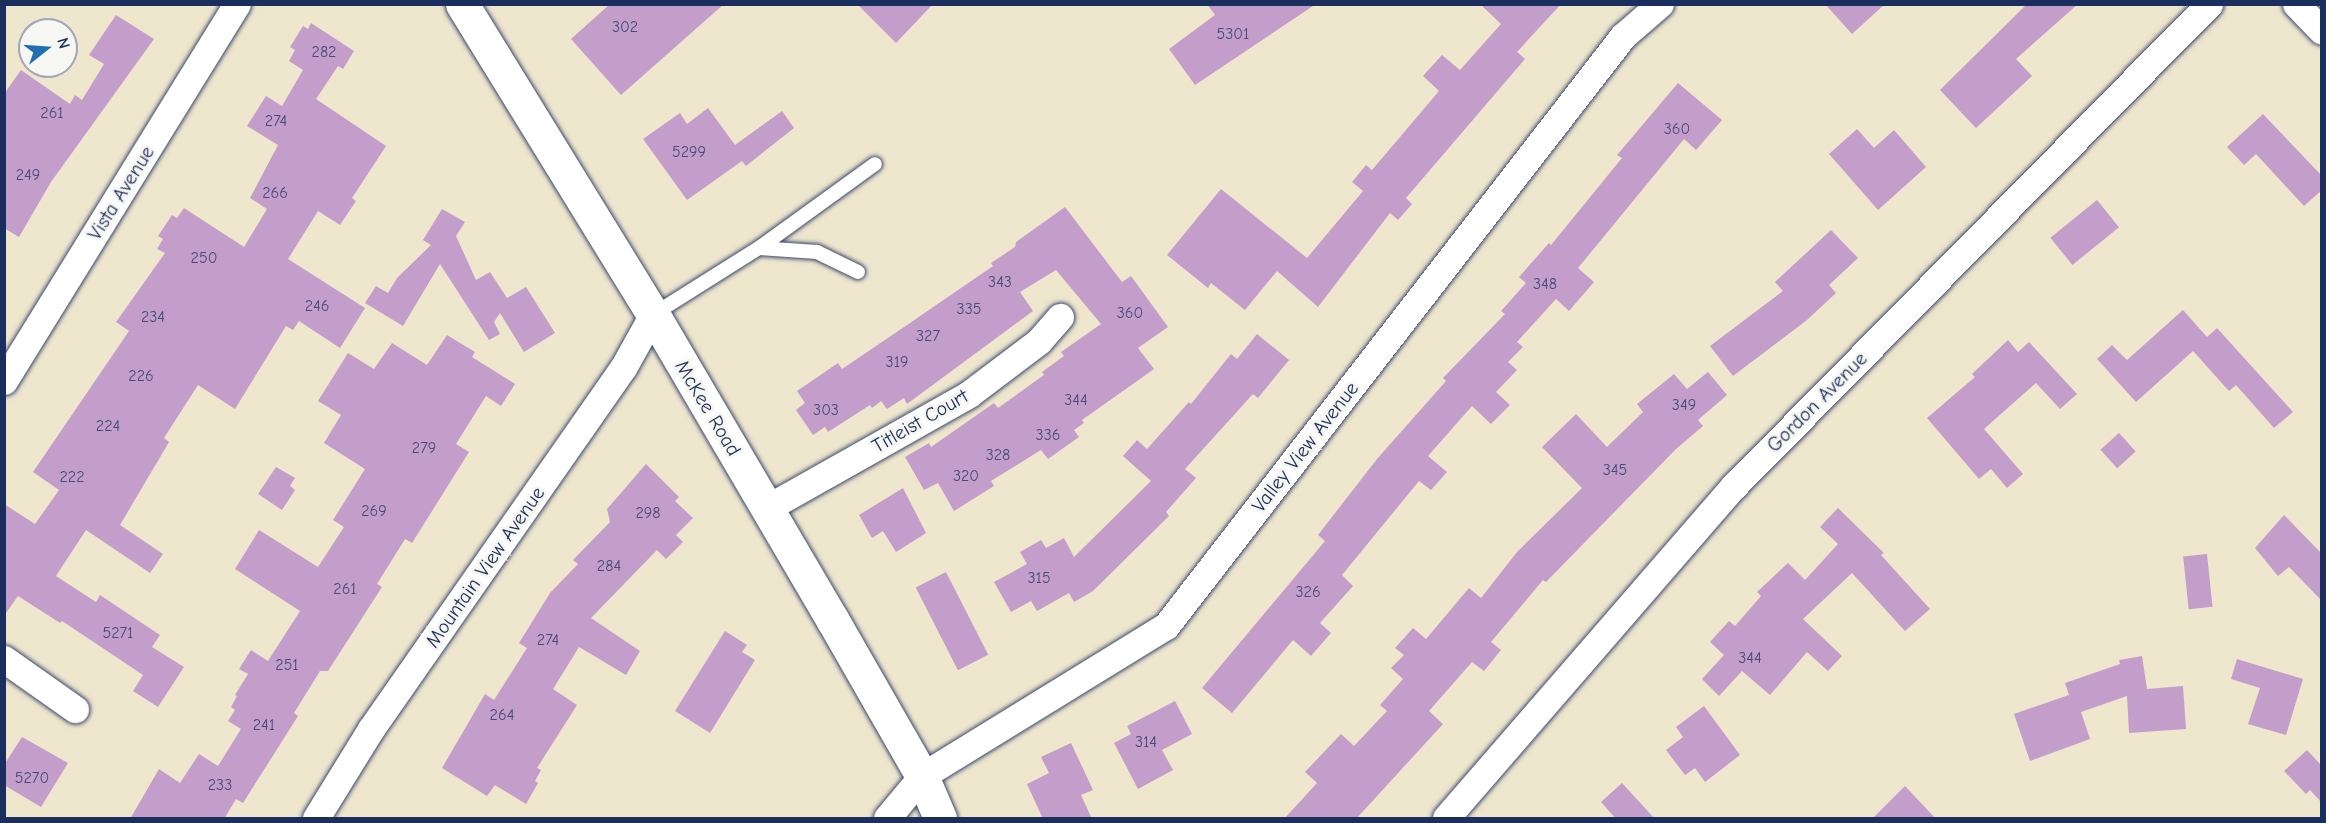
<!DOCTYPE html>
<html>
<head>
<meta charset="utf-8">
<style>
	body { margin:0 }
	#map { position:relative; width:2326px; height:823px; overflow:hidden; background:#efe6ce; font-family:"Comic Neue",sans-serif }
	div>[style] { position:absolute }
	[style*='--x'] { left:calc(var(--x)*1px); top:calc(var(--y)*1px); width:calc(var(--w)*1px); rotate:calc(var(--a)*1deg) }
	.building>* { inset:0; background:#c49eca; transform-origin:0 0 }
	.roads { filter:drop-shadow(0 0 2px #3b4a6f) drop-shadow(0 0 2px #3b4a6f) }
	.service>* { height:14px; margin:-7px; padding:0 7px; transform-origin:7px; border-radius:7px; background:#fff }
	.minor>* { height:27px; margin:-13.5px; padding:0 13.5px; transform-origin:13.5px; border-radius:13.5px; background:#fff }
	.tertiary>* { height:33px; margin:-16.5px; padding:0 16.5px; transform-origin:16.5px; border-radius:16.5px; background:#fff }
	span { translate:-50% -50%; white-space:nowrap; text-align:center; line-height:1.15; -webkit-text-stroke:6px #f6f6f2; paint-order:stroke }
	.number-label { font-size:16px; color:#454b79 }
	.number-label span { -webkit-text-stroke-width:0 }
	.street-label { font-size:20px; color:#1b2f5e }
	.frame { position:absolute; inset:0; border:6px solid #1b2f5e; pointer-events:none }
	.north { position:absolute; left:18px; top:18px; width:60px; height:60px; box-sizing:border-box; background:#f6f6f2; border:2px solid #9ea6b7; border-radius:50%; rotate:73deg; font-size:16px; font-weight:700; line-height:24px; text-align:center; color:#1b2f5e }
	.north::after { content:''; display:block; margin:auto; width:21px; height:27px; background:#1f6fb2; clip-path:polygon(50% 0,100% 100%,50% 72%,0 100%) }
</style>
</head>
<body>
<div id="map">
	<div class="building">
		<i style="clip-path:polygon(610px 4px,724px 4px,621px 95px,571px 39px)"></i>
		<i style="clip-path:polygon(857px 4px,933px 4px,896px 43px)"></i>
		<i style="clip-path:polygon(1207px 4px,1316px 4px,1195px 85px,1169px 49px,1215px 15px)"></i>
		<i style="clip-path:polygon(1480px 4px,1561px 4px,1517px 52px,1525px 59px,1406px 198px,1412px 204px,1398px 220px,1390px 213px,1318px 307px,1277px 271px,1245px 310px,1211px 283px,1208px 288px,1167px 255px,1221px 189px,1307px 258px,1363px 191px,1352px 182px,1366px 165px,1372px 170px,1439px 91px,1423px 76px,1442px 55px,1460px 70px,1501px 24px)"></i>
		<i style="clip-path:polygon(1825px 4px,1885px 4px,1852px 34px)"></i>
		<i style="clip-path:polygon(2027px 4px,2078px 4px,2016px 59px,2032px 76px,1976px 128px,1940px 90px)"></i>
		<i style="clip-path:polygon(116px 15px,154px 39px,51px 182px,19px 237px,4px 228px,4px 94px,21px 70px,70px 104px,75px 95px,82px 100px,104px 64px,89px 55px)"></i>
		<i style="clip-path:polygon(311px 23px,354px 51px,343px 69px,338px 66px,316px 99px,386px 146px,352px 198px,356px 201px,340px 225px,318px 211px,288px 259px,365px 308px,340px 348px,299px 321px,293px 330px,286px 326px,235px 409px,198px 385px,164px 438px,169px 442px,120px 525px,163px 554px,150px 573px,86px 530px,56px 576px,96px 602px,100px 595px,160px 635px,152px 647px,184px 667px,158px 707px,133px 691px,143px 675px,62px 621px,60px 623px,18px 596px,4px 616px,4px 504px,35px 524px,59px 490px,33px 472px,129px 331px,116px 322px,165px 253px,157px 249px,163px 239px,158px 236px,172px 215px,177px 218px,184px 208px,244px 247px,267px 209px,250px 198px,278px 145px,247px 126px,266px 96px,282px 106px,303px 70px,289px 61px,295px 50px,290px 47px,303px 26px,308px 29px)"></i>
		<i style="clip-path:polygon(1678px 83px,1722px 120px,1696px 150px,1684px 139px,1578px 268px,1594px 282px,1569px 311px,1556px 299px,1517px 342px,1523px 347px,1508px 362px,1517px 370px,1496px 392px,1510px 405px,1491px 424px,1472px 406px,1428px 456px,1447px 472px,1431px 490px,1419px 481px,1342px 575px,1353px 586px,1320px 623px,1331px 633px,1311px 656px,1293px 640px,1232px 713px,1202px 688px,1325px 541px,1318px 535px,1377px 459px,1446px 381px,1443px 378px,1505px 314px,1501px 311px,1526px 283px,1519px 277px,1549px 243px,1551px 245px,1622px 158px,1617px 155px)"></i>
		<i style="clip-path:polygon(708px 108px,735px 145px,782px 111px,794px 128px,746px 166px,742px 161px,687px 200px,643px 139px,680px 113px,687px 124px)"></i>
		<i style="clip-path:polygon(2263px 114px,2322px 176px,2322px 190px,2304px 206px,2256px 154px,2244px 165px,2227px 147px)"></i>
		<i style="clip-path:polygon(1857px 129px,1874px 148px,1894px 130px,1926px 167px,1878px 210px,1829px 154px)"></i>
		<i style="left:2097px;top:200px;width:35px;height:60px;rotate:51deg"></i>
		<i style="clip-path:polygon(1065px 207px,1122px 282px,1131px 276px,1168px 327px,1138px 348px,1154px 369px,1082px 420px,1084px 423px,1074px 430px,1079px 437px,1048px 459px,1041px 450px,991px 481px,994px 486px,954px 511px,938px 483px,924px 490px,905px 457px,929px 443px,931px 447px,994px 403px,998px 408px,1044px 375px,1042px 372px,1064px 356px,1061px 352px,1101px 324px,1056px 270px,1020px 292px,1033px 311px,907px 404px,904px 398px,887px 409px,881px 401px,872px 408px,870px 405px,828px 432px,825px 427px,813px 435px,796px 410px,805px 403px,797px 391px,838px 363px,842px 369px,910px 323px,993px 266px,991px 263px,1015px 247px,1016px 242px)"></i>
		<i style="clip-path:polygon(442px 209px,465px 222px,456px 236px,476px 280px,490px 272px,507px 298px,526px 287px,555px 333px,524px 352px,500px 313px,494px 322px,500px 334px,489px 340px,440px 264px,403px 326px,365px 303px,376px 286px,388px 293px,397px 278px,431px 245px,423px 240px)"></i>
		<i style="clip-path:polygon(1831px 230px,1858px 258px,1829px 285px,1836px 293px,1807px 320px,1733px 376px,1710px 346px,1783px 291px,1775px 282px)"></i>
		<i style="clip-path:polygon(2183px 310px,2207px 337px,2217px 328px,2293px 412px,2274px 428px,2236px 385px,2229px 391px,2193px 351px,2136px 402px,2097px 359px,2112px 345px,2127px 360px)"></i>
		<i style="clip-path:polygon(1257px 334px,1289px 360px,1258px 398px,1253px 394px,1185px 469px,1196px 478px,1166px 512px,1169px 516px,1093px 591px,1074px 602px,1069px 593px,1037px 611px,1031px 601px,1011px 612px,994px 582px,1027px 564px,1020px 552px,1041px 540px,1046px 548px,1064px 538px,1074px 557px,1151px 481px,1123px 456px,1137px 440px,1147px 449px,1189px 402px,1191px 404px,1231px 354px,1237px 359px)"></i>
		<i style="clip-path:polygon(447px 335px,475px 352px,472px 357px,515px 384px,501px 406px,486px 396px,456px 444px,469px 452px,412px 543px,405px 539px,377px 584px,382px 587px,328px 671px,320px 671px,294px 713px,298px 716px,243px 803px,236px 799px,224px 819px,130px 819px,159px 769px,180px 783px,199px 754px,218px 766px,241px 729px,228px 721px,235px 710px,231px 707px,237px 696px,235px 695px,248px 674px,239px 669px,251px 650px,268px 661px,300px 611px,235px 569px,259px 530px,318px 567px,344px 527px,333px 520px,365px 469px,324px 443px,341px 415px,318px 401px,348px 353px,374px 369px,392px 343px,427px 365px)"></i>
		<i style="clip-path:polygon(2008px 340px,2018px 352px,2029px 342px,2077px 394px,2060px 409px,2036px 383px,1984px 429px,2023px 474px,2007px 488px,1991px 469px,1979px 479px,1927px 418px,1975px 377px,1972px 374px)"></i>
		<i style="clip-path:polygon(1708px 372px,1727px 395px,1698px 420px,1703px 426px,1676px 449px,1546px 582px,1543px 580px,1491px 642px,1501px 650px,1484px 671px,1472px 662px,1429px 711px,1443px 724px,1356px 819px,1284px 819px,1317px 783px,1305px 772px,1341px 734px,1354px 746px,1387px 711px,1380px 705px,1403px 679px,1391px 668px,1404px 655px,1395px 648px,1413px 628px,1426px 639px,1469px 588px,1481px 598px,1517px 552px,1582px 488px,1542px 447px,1576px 414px,1607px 447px,1643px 412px,1637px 404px,1674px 374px,1687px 389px)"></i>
		<i style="left:2119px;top:433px;width:25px;height:25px;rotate:48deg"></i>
		<i style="clip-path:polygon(646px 464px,679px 497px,675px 501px,693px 518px,676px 535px,683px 542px,666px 559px,657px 550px,591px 618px,640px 651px,626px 675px,579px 647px,553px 689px,577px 705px,537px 768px,541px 770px,535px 781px,538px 783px,526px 804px,495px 785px,487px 796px,442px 768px,485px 694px,494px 700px,527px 648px,519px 643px,550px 593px,578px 564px,573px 560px,610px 522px,607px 509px)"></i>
		<i style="clip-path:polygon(276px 467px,295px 478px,290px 486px,295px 490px,282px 510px,258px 494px)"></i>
		<i style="clip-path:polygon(903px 488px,926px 533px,896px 552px,883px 531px,872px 538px,859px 515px)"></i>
		<i style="clip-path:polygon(1838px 508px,1884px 553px,1881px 555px,1930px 609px,1905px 631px,1852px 573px,1803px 619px,1842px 656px,1828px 671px,1807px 652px,1770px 695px,1742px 671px,1719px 696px,1702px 679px,1724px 655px,1710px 642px,1729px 621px,1735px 626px,1761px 596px,1757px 592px,1788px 563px,1805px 580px,1838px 544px,1820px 527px)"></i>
		<i style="clip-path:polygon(2284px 515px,2322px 554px,2322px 601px,2289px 567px,2278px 576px,2255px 548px)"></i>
		<i style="left:2207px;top:554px;width:53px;height:24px;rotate:84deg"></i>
		<i style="left:946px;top:572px;width:93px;height:34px;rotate:63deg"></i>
		<i style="clip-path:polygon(725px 631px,747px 645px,742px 652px,755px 660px,710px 733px,675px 711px)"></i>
		<i style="clip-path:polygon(2142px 656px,2147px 689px,2183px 686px,2186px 729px,2129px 733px,2127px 696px,2081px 712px,2090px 739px,2030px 761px,2014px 714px,2069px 695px,2065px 683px,2120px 664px,2119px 660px)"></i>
		<i style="clip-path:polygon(2237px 659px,2303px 679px,2286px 735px,2248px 724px,2260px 688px,2231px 679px)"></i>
		<i style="clip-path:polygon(1175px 701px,1192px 734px,1162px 750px,1173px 770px,1138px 789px,1114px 743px,1131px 734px,1127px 726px)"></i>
		<i style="clip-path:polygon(1704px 706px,1740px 755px,1705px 782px,1695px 768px,1685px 775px,1666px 750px,1683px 737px,1676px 727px)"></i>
		<i style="clip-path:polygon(22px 737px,68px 763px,41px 807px,4px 785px,4px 765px)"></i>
		<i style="clip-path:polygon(1071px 743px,1093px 790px,1081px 795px,1092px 819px,1043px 819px,1027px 784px,1049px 773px,1041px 757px)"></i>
		<i style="clip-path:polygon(2307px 750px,2322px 766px,2322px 803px,2310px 790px,2306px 794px,2284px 771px)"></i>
		<i style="clip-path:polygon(1622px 783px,1655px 819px,1616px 819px,1601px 802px)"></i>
		<i style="clip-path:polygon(1905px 786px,1936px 819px,1872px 819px)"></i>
	</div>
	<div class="roads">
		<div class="service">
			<i style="--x:858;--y:272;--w:46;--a:-154"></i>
			<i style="--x:817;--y:252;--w:58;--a:-176.1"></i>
			<i style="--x:759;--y:248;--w:143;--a:-35.9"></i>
			<i style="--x:654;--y:314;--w:124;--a:-32.2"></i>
		</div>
		<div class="minor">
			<i style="--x:2296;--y:4;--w:37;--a:46"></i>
			<i style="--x:4;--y:381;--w:443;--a:-58.3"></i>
			<i style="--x:767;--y:508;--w:232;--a:-29.4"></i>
			<i style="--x:969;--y:394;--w:88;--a:-37.1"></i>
			<i style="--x:1039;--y:341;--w:32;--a:-49"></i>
			<i style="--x:4;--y:659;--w:87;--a:35.2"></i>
			<i style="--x:316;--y:818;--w:105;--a:-58.3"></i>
			<i style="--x:371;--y:729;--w:440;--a:-55.1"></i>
			<i style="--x:623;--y:368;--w:62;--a:-60.9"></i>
			<i style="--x:887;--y:818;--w:55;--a:-50.2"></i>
			<i style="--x:922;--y:776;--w:286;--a:-31.6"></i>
			<i style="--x:1166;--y:626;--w:746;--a:-52.24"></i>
			<i style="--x:1623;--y:36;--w:49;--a:-40.9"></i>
			<i style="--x:1446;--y:818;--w:440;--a:-49.1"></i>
			<i style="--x:1734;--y:486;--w:677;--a:-45.42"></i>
		</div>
		<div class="tertiary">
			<i style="--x:462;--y:4;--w:364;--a:58.4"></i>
			<i style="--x:653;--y:314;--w:354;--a:59.6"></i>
			<i style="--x:832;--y:619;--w:181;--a:60.2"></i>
			<i style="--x:922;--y:776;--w:46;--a:66.8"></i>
		</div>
	</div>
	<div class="number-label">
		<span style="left:625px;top:27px">302</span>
		<span style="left:1233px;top:34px">5301</span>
		<span style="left:324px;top:52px">282</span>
		<span style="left:52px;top:113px">261</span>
		<span style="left:276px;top:121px">274</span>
		<span style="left:1677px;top:129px">360</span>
		<span style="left:689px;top:152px">5299</span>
		<span style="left:28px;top:175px">249</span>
		<span style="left:275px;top:193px">266</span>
		<span style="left:204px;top:258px">250</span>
		<span style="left:1000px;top:282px">343</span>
		<span style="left:1545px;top:284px">348</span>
		<span style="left:317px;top:306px">246</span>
		<span style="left:969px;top:309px">335</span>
		<span style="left:1130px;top:313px">360</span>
		<span style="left:153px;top:317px">234</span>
		<span style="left:928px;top:336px">327</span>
		<span style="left:897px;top:362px">319</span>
		<span style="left:141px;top:376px">226</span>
		<span style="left:1076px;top:400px">344</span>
		<span style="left:1684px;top:405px">349</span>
		<span style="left:826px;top:410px">303</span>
		<span style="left:108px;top:426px">224</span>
		<span style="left:1048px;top:435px">336</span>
		<span style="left:424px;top:448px">279</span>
		<span style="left:998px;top:455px">328</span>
		<span style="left:1615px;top:470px">345</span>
		<span style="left:966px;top:476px">320</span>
		<span style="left:72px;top:477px">222</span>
		<span style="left:374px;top:511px">269</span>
		<span style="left:648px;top:513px">298</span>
		<span style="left:609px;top:566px">284</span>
		<span style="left:1039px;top:578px">315</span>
		<span style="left:345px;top:589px">261</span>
		<span style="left:1308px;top:592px">326</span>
		<span style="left:118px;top:633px">5271</span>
		<span style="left:548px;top:640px">274</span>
		<span style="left:1750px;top:658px">344</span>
		<span style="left:287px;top:665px">251</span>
		<span style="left:502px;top:715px">264</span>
		<span style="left:264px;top:725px">241</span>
		<span style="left:1146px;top:742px">314</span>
		<span style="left:32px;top:778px">5270</span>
		<span style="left:220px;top:785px">233</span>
	</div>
	<div class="street-label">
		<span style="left:121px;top:193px;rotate:-58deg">Vista Avenue</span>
		<span style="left:1817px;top:402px;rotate:-45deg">Gordon Avenue</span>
		<span style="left:708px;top:408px;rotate:59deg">McKee Road</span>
		<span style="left:920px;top:421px;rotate:-30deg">Titleist Court</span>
		<span style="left:1305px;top:447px;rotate:-52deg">Valley View Avenue</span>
		<span style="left:485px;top:567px;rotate:-55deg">Mountain View Avenue</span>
	</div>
	<div class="frame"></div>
	<div class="north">N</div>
</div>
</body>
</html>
